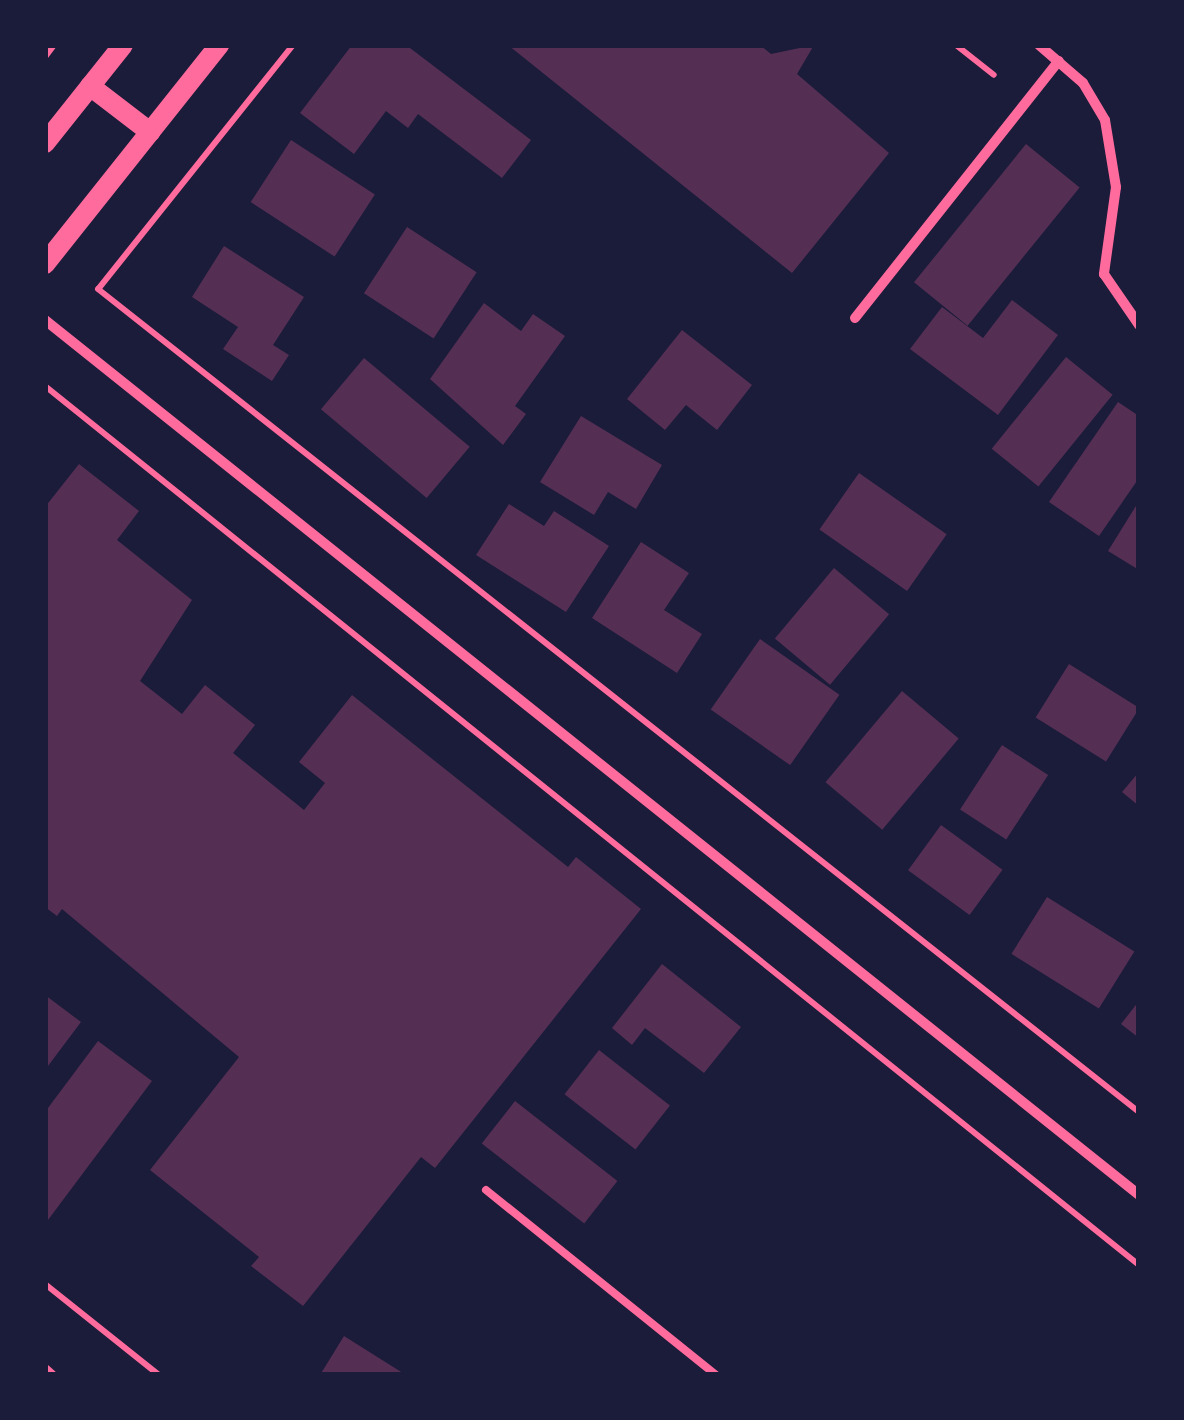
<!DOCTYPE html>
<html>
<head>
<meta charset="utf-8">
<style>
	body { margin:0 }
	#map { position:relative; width:1184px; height:1420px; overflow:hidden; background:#1b1b3a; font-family:"PT Serif",serif }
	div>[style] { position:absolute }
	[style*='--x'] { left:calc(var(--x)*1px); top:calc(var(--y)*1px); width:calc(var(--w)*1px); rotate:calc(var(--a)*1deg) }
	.building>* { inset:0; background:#542f53; transform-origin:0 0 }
	.path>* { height:6px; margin:-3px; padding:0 3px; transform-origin:3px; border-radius:3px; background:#ff6b9d }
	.service>* { height:8px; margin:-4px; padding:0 4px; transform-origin:4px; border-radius:4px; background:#ff6b9d }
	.minor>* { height:10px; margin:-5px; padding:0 5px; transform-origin:5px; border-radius:5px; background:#ff6b9d }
	.secondary>* { height:20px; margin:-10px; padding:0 10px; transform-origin:10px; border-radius:10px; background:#ff6b9d }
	span { translate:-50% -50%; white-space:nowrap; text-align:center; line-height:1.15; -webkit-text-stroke:8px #1b1b3a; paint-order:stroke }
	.frame { position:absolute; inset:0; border:48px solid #1b1b3a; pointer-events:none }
</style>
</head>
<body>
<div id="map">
	<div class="building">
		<i style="clip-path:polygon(352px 45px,406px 45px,531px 140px,502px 178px,418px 114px,408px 128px,386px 111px,354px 154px,300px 113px)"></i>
		<i style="clip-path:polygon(508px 45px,760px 45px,771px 54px,814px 45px,797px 74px,889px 153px,792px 273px)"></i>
		<i style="left:291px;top:140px;width:100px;height:74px;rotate:33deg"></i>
		<i style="left:1026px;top:144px;width:69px;height:178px;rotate:39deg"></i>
		<i style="left:407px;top:227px;width:83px;height:79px;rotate:33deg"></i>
		<i style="clip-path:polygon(224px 246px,304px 297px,273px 345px,289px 355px,272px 381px,223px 349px,238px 327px,192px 297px)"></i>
		<i style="clip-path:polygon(1012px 300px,1058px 335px,998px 415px,910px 349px,942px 307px,983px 338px)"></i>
		<i style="clip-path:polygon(484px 303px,521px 331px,533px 314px,565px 336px,515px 406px,526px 414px,503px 445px,430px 379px)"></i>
		<i style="clip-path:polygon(682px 330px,752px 385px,717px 430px,686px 405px,665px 430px,627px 399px)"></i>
		<i style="left:1066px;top:357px;width:60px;height:118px;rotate:39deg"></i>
		<i style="left:364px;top:358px;width:138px;height:67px;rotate:40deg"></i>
		<i style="clip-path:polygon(1118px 402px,1139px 416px,1139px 478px,1099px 536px,1049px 502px)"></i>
		<i style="clip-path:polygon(581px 416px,662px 465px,636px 509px,608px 492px,594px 515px,540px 482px)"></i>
		<i style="clip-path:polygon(79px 464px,139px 511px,117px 540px,192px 600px,140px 681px,182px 714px,205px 685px,255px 725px,233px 753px,304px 810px,325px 783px,299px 762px,352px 695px,568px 867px,576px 857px,641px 909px,435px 1168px,421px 1157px,303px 1306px,251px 1266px,259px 1257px,150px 1170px,239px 1057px,62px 909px,57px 916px,45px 907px,45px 507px)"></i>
		<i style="left:859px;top:473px;width:107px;height:69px;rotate:35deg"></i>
		<i style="clip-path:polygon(1139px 501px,1139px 570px,1108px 551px)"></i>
		<i style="clip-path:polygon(509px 504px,544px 526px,554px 511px,609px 546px,566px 612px,476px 555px)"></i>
		<i style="clip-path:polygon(641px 542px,689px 573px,664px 610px,702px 634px,677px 673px,592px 618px)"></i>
		<i style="left:834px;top:568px;width:72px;height:92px;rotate:40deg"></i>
		<i style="left:760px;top:639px;width:97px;height:86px;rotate:35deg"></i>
		<i style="left:1069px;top:664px;width:83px;height:63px;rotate:32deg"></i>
		<i style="left:902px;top:691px;width:74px;height:119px;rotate:40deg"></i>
		<i style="left:1002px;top:745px;width:55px;height:77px;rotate:33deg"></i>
		<i style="clip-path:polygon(1139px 772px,1139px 806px,1122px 792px)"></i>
		<i style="left:941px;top:825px;width:76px;height:56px;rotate:36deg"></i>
		<i style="left:1047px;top:897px;width:103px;height:67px;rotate:32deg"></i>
		<i style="clip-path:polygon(662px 964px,741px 1027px,704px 1073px,645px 1028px,632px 1045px,612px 1028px)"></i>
		<i style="clip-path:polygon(45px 995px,81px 1022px,45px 1070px)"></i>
		<i style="clip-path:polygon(1139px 1001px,1139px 1038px,1121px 1024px)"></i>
		<i style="clip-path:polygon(98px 1041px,152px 1081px,45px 1224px,45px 1112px)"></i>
		<i style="left:599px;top:1050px;width:90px;height:56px;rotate:38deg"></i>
		<i style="left:515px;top:1101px;width:130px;height:54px;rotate:38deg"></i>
		<i style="clip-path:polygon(344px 1336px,406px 1375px,320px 1375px)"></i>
	</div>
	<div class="path">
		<i style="--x:293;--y:45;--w:312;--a:128.6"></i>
		<i style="--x:98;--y:289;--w:1327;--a:38.33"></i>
		<i style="--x:956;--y:45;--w:48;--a:38.3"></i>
		<i style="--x:45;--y:57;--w:15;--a:-53"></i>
		<i style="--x:45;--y:386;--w:1403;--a:38.78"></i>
		<i style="--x:45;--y:1284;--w:146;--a:38.6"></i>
	</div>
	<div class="service">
		<i style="--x:486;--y:1190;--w:295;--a:38.8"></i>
	</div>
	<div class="minor">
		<i style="--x:1039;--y:45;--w:58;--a:40.8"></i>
		<i style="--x:1083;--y:83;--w:43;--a:59.3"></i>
		<i style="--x:1105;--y:120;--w:68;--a:80.7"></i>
		<i style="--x:1116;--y:187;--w:88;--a:97.9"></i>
		<i style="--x:1104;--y:274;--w:62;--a:55.5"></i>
		<i style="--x:855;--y:318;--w:328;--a:-51.6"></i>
		<i style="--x:45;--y:320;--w:1401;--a:38.65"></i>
		<i style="--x:45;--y:1369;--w:9;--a:41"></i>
	</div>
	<div class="secondary">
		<i style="--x:90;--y:86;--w:76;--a:37.5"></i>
		<i style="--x:45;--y:143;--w:125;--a:-51.5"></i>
		<i style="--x:45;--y:264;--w:280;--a:-51.5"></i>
	</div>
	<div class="frame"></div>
</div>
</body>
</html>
